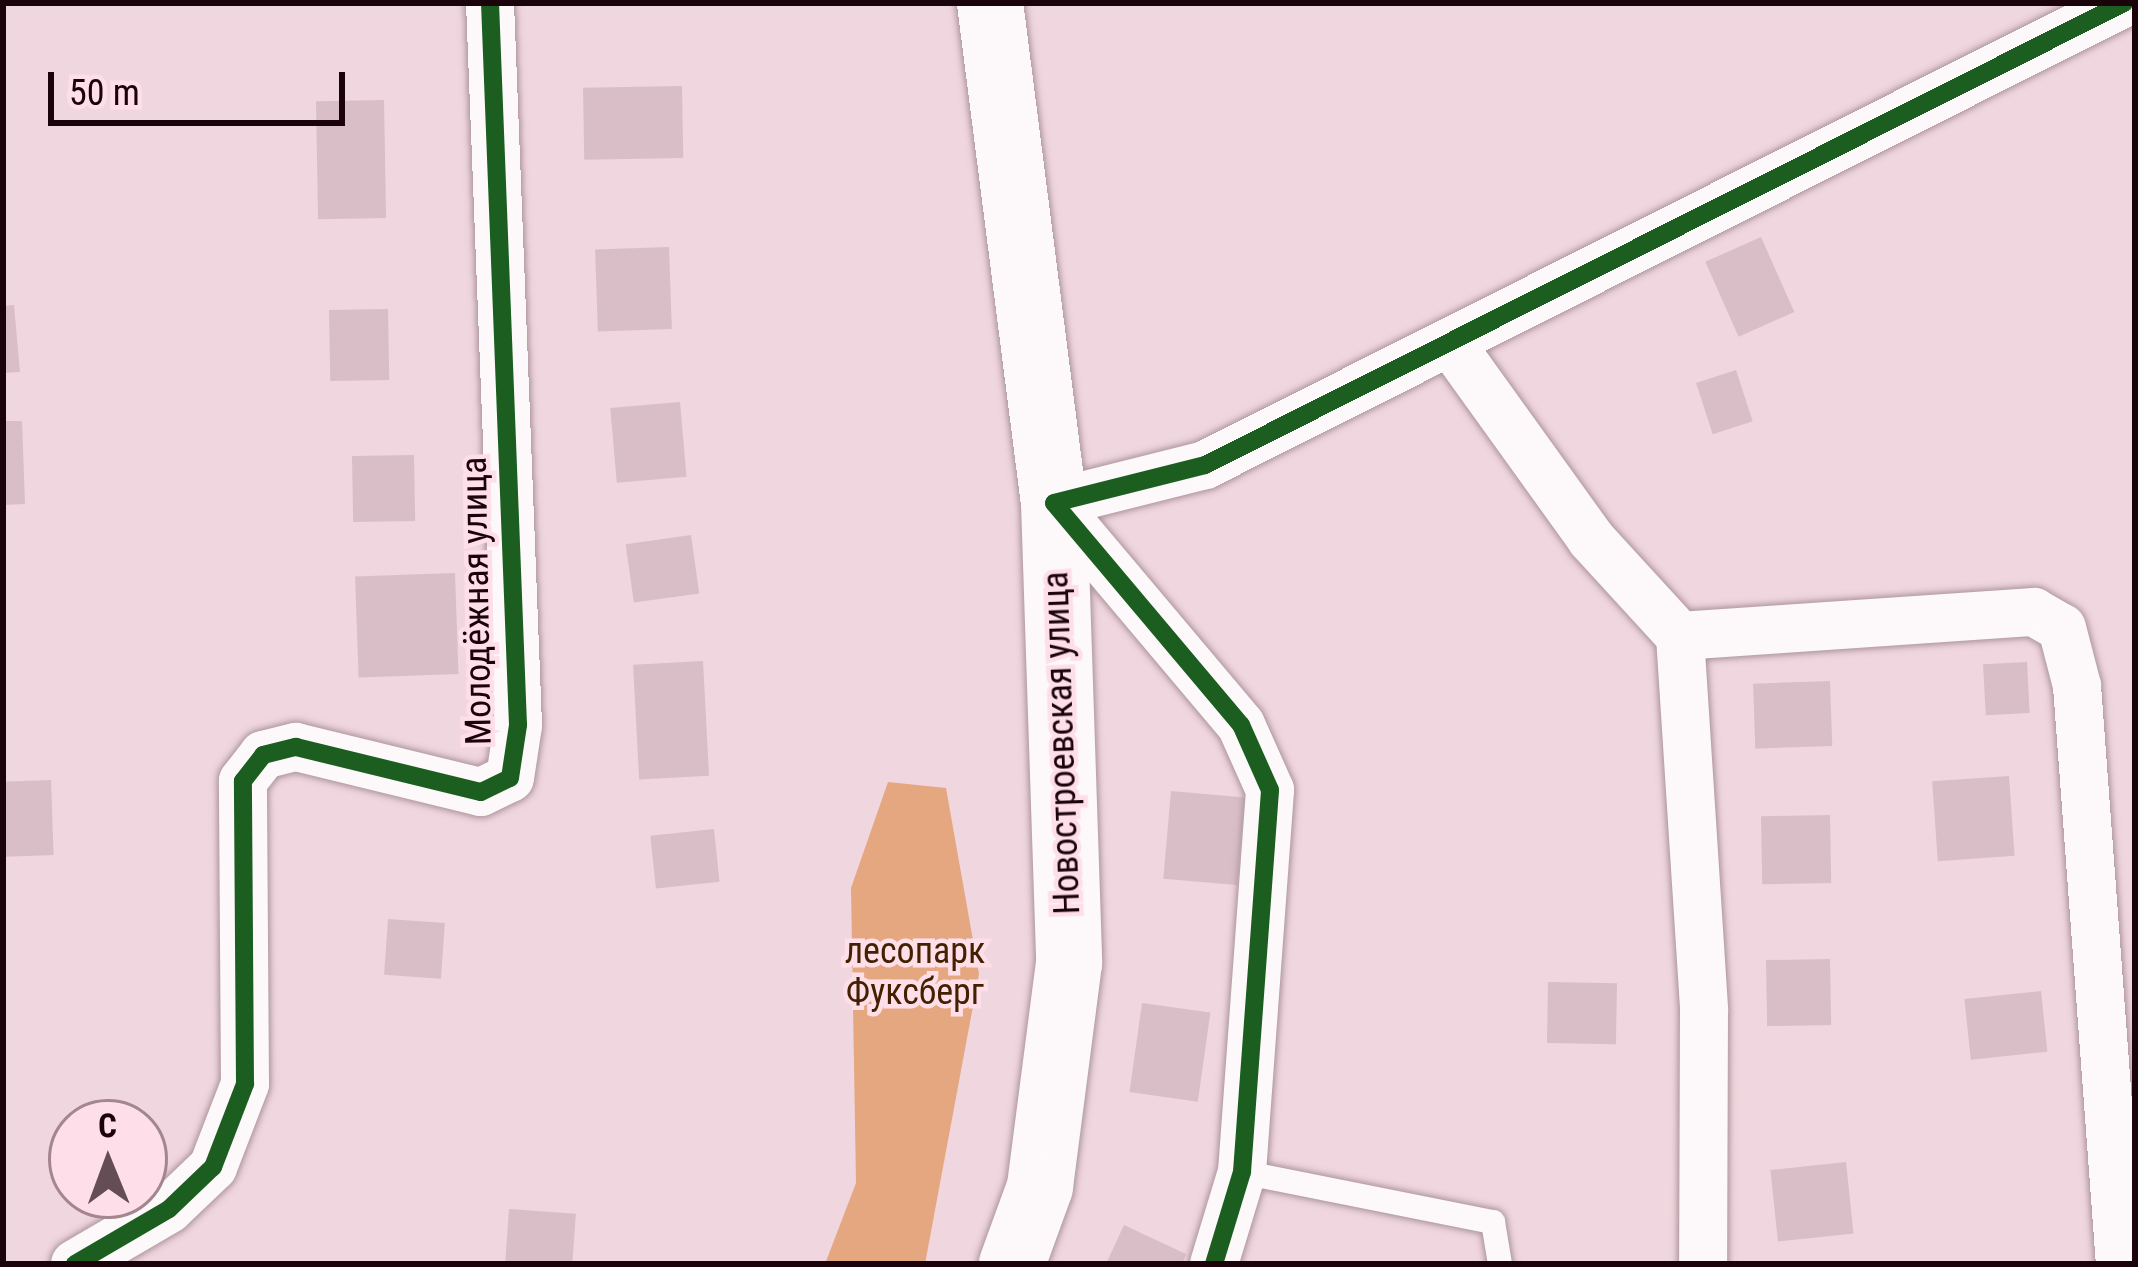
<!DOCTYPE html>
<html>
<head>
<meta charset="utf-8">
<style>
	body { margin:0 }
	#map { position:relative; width:2138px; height:1267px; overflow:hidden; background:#f0d6de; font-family:"Roboto Condensed",sans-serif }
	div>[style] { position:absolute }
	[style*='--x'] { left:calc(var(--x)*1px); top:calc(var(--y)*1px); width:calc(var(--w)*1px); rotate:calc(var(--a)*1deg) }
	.forest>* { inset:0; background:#e5a780 }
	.building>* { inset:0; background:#d9bec7; transform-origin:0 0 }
	.roads { filter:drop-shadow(0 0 3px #ad959d) drop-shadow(0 0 3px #ad959d) }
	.lane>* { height:24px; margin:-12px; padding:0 12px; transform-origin:12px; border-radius:12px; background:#fdf9fa }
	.street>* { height:48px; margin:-24px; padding:0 24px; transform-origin:24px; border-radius:24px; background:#fdf9fa }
	.secondary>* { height:66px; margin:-33px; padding:0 33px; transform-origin:33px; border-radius:33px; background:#fdf9fa }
	.cycleway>* { height:18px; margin:-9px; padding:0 9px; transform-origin:9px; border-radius:9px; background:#1b5e20 }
	span { translate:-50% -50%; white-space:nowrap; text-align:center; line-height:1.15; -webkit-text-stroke:9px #fedee8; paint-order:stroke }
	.street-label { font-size:36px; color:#1a030b }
	.park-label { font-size:36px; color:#432000 }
	.frame { position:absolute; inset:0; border:6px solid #1a030b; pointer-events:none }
	.north { position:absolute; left:48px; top:1099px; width:120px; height:120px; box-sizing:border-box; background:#fedee8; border:3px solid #a38690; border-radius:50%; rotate:359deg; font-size:33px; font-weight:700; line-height:48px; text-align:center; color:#1a030b }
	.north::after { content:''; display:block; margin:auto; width:42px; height:54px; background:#654d55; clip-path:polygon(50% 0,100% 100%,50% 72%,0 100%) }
	.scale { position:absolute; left:48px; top:72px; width:297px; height:54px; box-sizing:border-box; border:6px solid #1a030b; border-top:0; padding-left:15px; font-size:36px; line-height:42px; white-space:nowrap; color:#1a030b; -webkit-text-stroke:9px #fedee8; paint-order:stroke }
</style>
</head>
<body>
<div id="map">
	<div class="forest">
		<i style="clip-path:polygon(888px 782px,946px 788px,979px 974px,925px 1264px,825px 1264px,856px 1183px,851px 888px)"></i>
	</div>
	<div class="building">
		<i style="left:682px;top:86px;width:72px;height:99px;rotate:89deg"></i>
		<i style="left:384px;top:100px;width:118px;height:68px;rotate:89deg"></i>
		<i style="left:1761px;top:237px;width:82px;height:61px;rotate:66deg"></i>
		<i style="left:669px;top:247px;width:82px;height:74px;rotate:88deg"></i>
		<i style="clip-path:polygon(14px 305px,20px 372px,3px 373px,3px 306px)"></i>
		<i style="left:388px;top:309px;width:71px;height:59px;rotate:89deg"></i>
		<i style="left:1736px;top:370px;width:54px;height:42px;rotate:72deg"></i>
		<i style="left:680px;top:402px;width:75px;height:70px;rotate:85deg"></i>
		<i style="clip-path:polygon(3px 421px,22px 421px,25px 504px,3px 505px)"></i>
		<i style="left:414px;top:455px;width:66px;height:62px;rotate:89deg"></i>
		<i style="left:691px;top:535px;width:59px;height:66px;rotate:82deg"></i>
		<i style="left:455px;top:573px;width:101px;height:100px;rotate:88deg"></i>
		<i style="left:703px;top:661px;width:115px;height:70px;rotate:87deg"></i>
		<i style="left:2027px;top:662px;width:51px;height:44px;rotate:87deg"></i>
		<i style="left:1830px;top:681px;width:65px;height:77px;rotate:88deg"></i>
		<i style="left:2009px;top:776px;width:80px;height:77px;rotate:86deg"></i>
		<i style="left:51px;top:780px;width:75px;height:48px;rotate:88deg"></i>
		<i style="left:1171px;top:791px;width:74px;height:88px;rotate:5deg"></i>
		<i style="left:1830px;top:815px;width:68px;height:69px;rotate:89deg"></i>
		<i style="left:714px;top:829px;width:53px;height:64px;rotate:84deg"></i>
		<i style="left:388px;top:919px;width:57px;height:56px;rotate:4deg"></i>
		<i style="left:1830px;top:959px;width:66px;height:64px;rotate:89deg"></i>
		<i style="left:1548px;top:982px;width:69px;height:61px;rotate:1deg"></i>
		<i style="left:2041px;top:991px;width:61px;height:77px;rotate:84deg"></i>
		<i style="left:1142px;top:1003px;width:69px;height:90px;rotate:8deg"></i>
		<i style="left:1846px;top:1162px;width:72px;height:76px;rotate:84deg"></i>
		<i style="left:509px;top:1209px;width:67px;height:55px;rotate:4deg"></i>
		<i style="clip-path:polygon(1124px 1225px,1186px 1254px,1182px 1264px,1106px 1264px)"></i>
	</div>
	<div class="roads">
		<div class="lane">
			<i style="--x:1242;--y:1172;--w:256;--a:11.3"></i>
			<i style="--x:1493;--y:1222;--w:43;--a:80.5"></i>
		</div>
		<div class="street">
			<i style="--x:1454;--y:348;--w:235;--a:54.3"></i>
			<i style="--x:1591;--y:539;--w:132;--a:47.5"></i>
			<i style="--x:1680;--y:636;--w:376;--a:86.3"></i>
			<i style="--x:1704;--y:1011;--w:253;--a:90.2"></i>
			<i style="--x:1680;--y:636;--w:355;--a:-3.9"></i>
			<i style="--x:2034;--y:612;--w:32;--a:30"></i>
			<i style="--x:2062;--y:628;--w:60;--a:75.5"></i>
			<i style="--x:2077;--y:686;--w:580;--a:85.75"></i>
			<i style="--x:75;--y:1264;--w:109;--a:-30.3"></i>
			<i style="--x:169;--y:1209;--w:61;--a:-43.7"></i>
			<i style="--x:213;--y:1167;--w:89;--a:-68.9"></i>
			<i style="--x:245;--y:1084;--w:303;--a:-90.4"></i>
			<i style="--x:243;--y:781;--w:33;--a:-52"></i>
			<i style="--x:263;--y:755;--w:34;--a:-14"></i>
			<i style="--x:296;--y:747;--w:190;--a:13.7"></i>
			<i style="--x:481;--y:792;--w:32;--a:-26"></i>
			<i style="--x:510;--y:778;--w:54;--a:-81.4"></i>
			<i style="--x:518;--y:725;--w:723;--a:-92.22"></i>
			<i style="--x:1214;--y:1264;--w:96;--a:-73.1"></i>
			<i style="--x:1242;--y:1172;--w:383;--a:-85.8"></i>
			<i style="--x:1270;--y:790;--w:71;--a:-114"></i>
			<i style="--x:1241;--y:725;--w:290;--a:-130.1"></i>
			<i style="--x:1054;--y:503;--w:156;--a:-14.1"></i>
			<i style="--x:1205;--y:465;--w:1029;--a:-26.69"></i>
		</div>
		<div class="secondary">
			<i style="--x:990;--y:3;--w:504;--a:82.71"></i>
			<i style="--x:1054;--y:503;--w:460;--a:88.1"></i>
			<i style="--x:1069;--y:963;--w:226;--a:97.4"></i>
			<i style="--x:1040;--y:1187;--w:82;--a:110"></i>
		</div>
	</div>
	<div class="cycleway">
		<i style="--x:75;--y:1264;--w:109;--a:-30.3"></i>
		<i style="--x:169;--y:1209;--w:61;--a:-43.7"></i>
		<i style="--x:213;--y:1167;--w:89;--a:-68.9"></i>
		<i style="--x:245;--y:1084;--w:303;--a:-90.4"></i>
		<i style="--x:243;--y:781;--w:33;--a:-52"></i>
		<i style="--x:263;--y:755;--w:34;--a:-14"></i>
		<i style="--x:296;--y:747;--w:190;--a:13.7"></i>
		<i style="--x:481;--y:792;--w:32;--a:-26"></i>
		<i style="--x:510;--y:778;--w:54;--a:-81.4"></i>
		<i style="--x:518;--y:725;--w:723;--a:-92.22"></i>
		<i style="--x:1214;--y:1264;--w:96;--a:-73.1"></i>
		<i style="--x:1242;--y:1172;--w:383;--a:-85.8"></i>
		<i style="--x:1270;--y:790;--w:71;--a:-114"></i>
		<i style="--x:1241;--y:725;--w:290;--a:-130.1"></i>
		<i style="--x:1054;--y:503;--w:156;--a:-14.1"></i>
		<i style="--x:1205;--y:465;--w:1029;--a:-26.69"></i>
	</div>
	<div class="street-label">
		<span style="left:477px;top:601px;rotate:-91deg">Молодёжная улица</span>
		<span style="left:1062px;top:743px;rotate:-92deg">Новостроевская улица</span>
	</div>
	<div class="park-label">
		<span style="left:915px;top:972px">лесопарк<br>Фуксберг</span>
	</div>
	<div class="frame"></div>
	<div class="north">С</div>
	<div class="scale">50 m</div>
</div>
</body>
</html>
